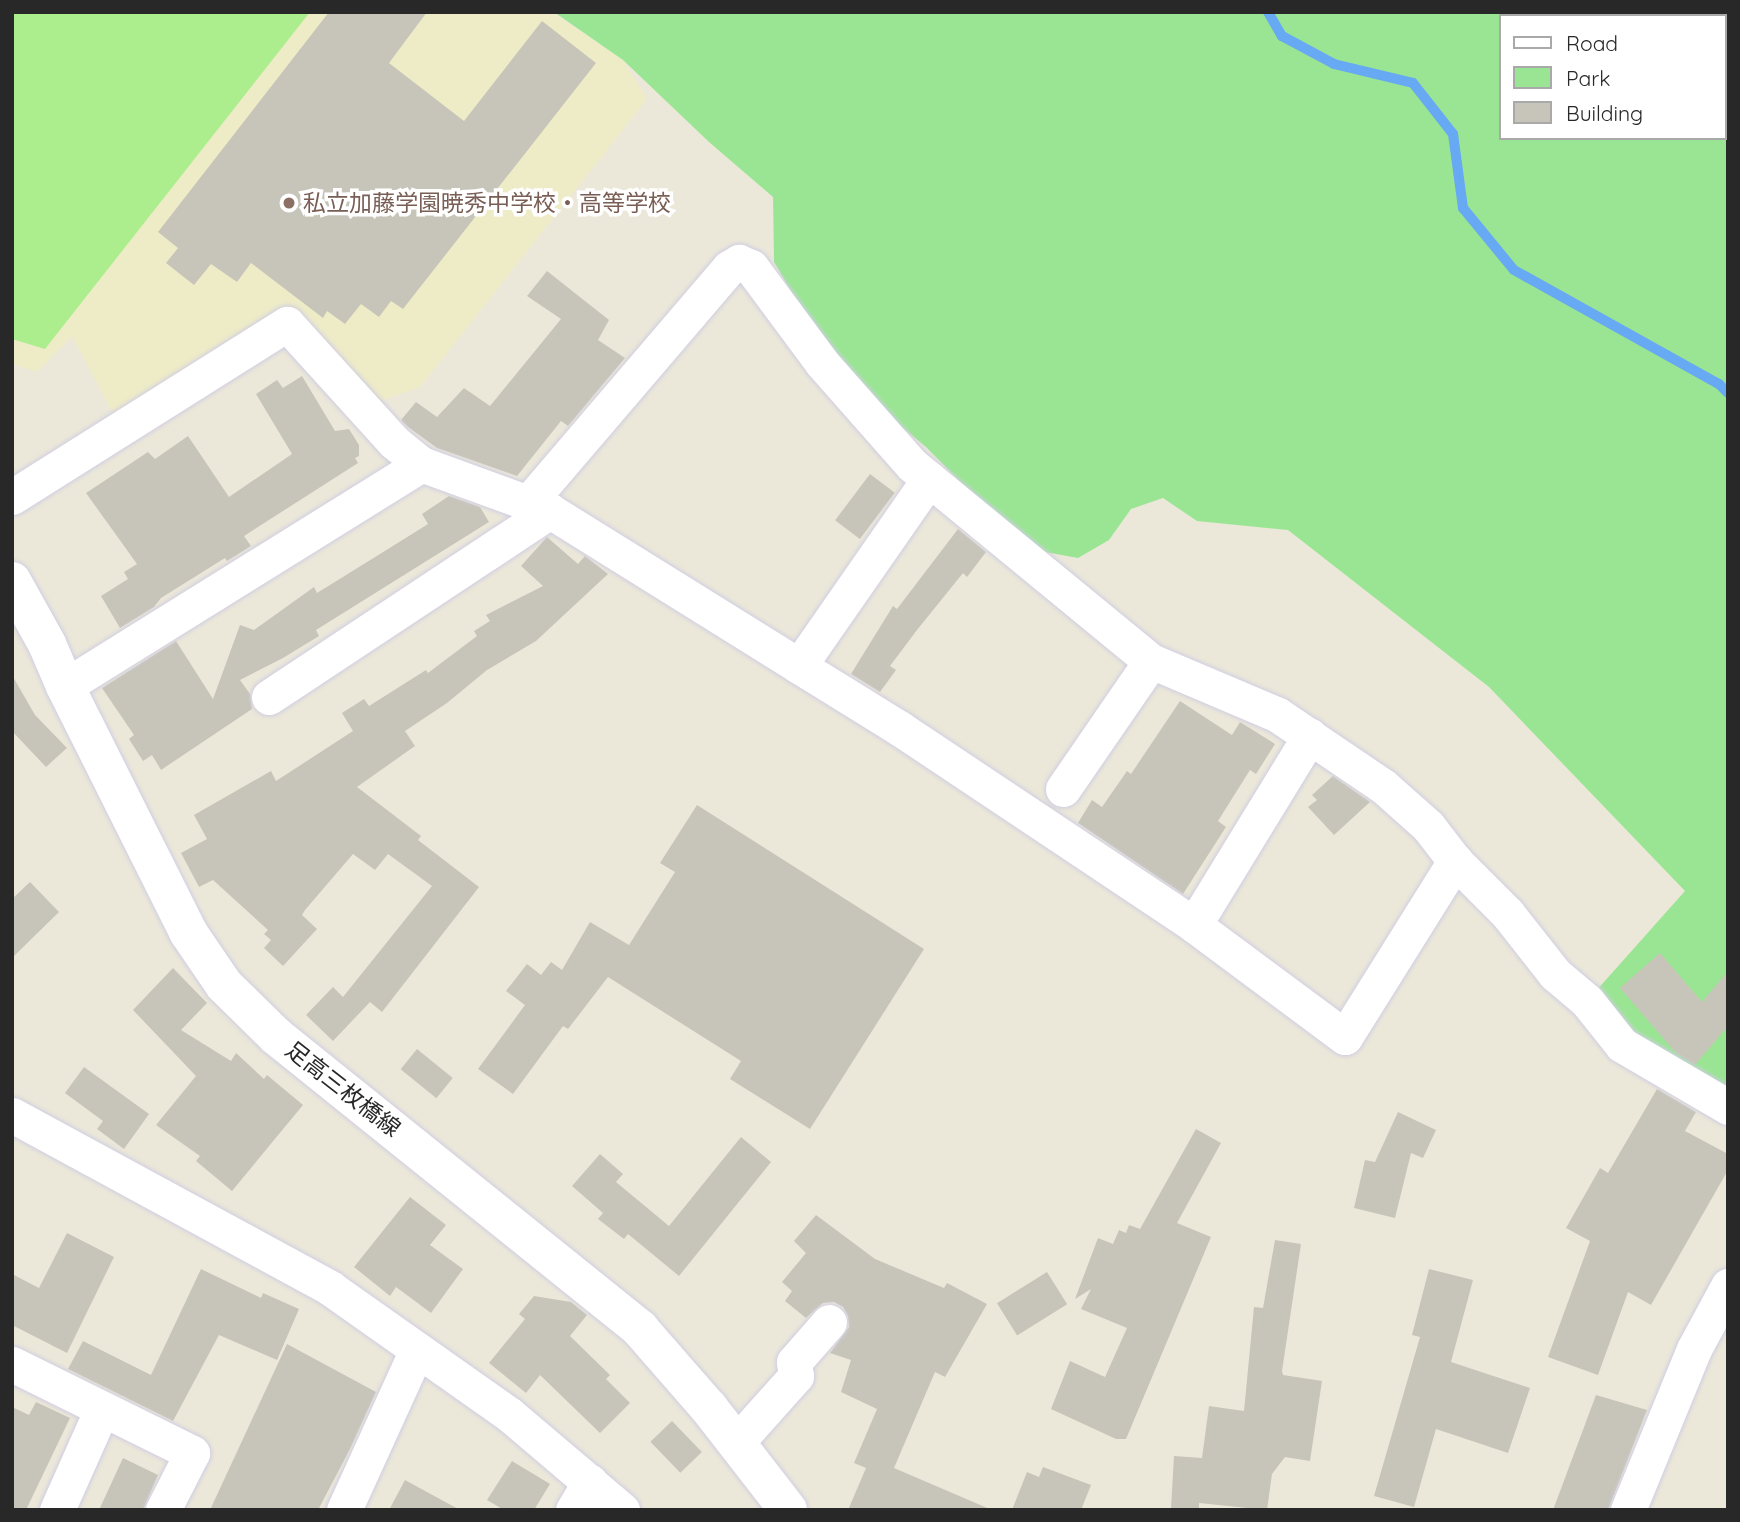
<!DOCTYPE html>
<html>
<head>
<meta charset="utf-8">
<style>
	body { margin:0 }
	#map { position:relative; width:1740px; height:1522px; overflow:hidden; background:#ece8d9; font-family:Quicksand,"Noto Sans JP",sans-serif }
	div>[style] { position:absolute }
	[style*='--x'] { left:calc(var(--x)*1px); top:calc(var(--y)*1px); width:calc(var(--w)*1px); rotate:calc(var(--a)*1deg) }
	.education>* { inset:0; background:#eeecc7 }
	.green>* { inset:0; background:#9ae593 }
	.pitch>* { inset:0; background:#aced8e }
	.stream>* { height:10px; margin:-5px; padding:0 5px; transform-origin:5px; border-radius:5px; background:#67a9f2 }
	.building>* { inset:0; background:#c7c5b9; transform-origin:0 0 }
	.roads { filter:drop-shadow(0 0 2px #d0cee2) drop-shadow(0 0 2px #d0cee2) }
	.street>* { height:35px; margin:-17.5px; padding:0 17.5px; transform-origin:17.5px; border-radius:17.5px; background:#fff }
	.secondary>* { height:38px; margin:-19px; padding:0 19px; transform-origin:19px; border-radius:19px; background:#fff }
	.dots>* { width:19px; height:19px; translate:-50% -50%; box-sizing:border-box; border:4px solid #fff; border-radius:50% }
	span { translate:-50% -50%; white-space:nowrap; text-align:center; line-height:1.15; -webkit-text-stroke:7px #fff; paint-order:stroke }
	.education-label { font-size:23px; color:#785e54 }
	.left { translate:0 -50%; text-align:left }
	.street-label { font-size:23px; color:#282828 }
	.frame { position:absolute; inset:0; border:14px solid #282828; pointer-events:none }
	.legend { position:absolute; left:1499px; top:14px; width:228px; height:126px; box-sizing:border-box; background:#fff; border:2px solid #a9a9a9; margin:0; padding:9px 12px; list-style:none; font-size:21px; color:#282828 }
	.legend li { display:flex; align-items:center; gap:14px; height:35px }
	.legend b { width:35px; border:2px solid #a9a9a9 }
</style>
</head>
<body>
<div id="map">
	<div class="education">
		<i style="clip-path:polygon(12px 12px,552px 12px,623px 60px,647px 99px,420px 387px,380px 401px,289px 306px,115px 417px,72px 336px,37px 372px,12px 364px)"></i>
	</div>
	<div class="green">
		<i style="clip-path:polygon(evenodd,554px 12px,1728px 12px,1728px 1119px,1587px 1001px,1685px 891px,1489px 687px,1288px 530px,1197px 521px,1163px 498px,1131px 509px,1109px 540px,1078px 558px,1045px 552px,990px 512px,926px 447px,880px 409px,834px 365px,774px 262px,773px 197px,709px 142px,623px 60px,554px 12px,1500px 16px,1724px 16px,1724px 138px,1500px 138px,1500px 16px)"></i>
	</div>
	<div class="pitch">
		<i style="clip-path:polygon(12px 12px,310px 12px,45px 349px,12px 339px)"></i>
	</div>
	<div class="stream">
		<i style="--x:1268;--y:12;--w:28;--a:60"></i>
		<i style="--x:1282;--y:36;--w:59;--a:28.3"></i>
		<i style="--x:1334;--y:64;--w:81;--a:13.5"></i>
		<i style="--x:1413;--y:83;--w:65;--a:51.9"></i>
		<i style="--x:1453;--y:134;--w:75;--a:82.3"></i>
		<i style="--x:1463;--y:208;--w:80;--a:50.6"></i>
		<i style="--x:1514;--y:270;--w:235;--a:29.1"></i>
		<i style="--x:1719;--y:384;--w:13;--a:45"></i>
	</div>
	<div class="building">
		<i style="clip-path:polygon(329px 12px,427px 12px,389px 63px,464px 121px,542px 21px,596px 63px,403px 309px,391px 301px,379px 317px,361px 304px,345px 324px,327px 311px,323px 318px,251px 263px,237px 282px,211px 264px,194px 285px,166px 263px,178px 248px,158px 232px)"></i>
		<i style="clip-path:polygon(547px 271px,609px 320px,598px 340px,625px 358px,568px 426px,561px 421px,517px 476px,437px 448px,408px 427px,401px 420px,416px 402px,437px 417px,464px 388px,490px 406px,561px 319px,527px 296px)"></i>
		<i style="clip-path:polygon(302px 376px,335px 431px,349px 429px,359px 445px,359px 456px,355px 458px,358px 463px,244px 536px,251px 546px,227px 561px,225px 558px,161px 598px,154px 607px,120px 628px,101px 596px,128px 579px,124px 572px,137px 564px,86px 493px,148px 452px,155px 459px,188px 436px,229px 497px,292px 454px,256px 394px,277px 380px,283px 388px)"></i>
		<i style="left:870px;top:474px;width:31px;height:58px;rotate:37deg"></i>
		<i style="clip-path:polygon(449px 496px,480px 507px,489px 522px,316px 630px,319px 636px,283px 658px,240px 680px,250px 694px,252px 709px,161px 770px,152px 755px,143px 761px,129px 739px,134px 735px,102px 688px,176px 641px,213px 699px,240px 625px,254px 630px,314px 587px,317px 593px,380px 554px,428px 524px,422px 514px)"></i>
		<i style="clip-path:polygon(958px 529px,986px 552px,967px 577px,963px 573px,917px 630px,890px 666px,896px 670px,880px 692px,851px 674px,893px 606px,897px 609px)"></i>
		<i style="clip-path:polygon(547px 537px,578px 564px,585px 556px,608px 574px,536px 641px,487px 670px,447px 703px,405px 731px,415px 746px,357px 787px,421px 836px,418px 840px,479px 887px,382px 1012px,370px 1002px,333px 1041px,306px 1015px,333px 987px,343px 997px,432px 886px,388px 854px,375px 870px,353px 854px,305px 910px,302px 915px,317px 929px,283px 966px,264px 948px,271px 940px,264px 934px,268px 930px,213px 880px,199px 887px,181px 853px,207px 839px,194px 815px,271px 771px,276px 781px,353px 731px,342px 713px,364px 699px,369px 706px,426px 670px,428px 673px,477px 636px,474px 631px,490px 621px,486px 615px,543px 586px,521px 566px)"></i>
		<i style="clip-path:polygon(12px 675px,35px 715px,67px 748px,46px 767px,12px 731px)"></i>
		<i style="clip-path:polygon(1180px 701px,1232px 735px,1240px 722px,1275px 744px,1256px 774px,1250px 770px,1218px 821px,1226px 827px,1183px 894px,1078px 823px,1092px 800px,1102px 807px,1127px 771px,1131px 774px)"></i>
		<i style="clip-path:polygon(1333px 776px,1370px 802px,1334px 835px,1308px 807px,1317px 800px,1312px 795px)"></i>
		<i style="clip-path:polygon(697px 805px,924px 949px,810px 1129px,730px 1079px,741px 1061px,608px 977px,568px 1029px,563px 1026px,513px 1094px,478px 1069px,525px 1005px,506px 991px,527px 964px,541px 975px,551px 962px,562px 970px,590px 922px,629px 945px,675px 872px,660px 863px)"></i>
		<i style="clip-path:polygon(30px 882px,59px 912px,12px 958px,12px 899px)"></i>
		<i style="clip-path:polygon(1660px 953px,1702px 1002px,1728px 971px,1728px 1026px,1695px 1065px,1677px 1054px,1620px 988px)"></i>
		<i style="clip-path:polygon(173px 968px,207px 1003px,181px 1030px,231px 1061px,236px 1053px,264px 1079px,267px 1075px,303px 1105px,232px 1191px,196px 1161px,200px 1156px,156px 1125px,196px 1076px,133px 1010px)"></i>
		<i style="left:417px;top:1049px;width:46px;height:26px;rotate:39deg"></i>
		<i style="clip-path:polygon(84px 1067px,149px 1114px,124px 1149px,97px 1129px,103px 1121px,65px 1093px)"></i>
		<i style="clip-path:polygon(1657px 1089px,1696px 1112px,1685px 1131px,1728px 1154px,1728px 1170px,1651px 1305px,1628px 1292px,1598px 1375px,1548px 1357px,1590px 1241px,1566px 1228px,1600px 1168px,1608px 1173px)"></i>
		<i style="clip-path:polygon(1398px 1112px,1436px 1130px,1423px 1158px,1411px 1153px,1395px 1218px,1354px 1208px,1365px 1160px,1375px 1162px)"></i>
		<i style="clip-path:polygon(1196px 1129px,1221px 1143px,1177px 1223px,1211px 1237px,1126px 1439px,1116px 1439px,1051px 1409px,1070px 1361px,1105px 1377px,1127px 1328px,1081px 1309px,1091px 1289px,1075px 1299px,1098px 1238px,1113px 1244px,1119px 1230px,1126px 1233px,1129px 1225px,1140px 1229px)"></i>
		<i style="clip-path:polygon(741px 1137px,771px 1162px,679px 1276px,628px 1234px,624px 1239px,598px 1219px,603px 1213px,572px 1186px,600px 1154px,623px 1174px,616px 1182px,669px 1226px)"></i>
		<i style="clip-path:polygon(410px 1197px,446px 1225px,430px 1245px,463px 1269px,431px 1313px,396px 1287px,390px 1296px,354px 1267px)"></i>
		<i style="clip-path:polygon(816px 1215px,875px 1259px,944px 1288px,947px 1283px,987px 1304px,945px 1377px,935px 1372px,894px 1468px,992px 1510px,848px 1510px,866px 1468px,854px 1463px,877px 1409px,841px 1392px,851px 1360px,830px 1353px,849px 1327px,848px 1316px,843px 1307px,834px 1302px,823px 1303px,806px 1318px,785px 1301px,792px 1291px,782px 1282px,806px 1253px,794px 1241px)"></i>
		<i style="clip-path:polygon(67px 1233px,114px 1257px,67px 1353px,12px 1325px,12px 1274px,39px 1288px)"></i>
		<i style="clip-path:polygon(1275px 1240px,1301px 1244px,1282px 1371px,1283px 1375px,1322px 1381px,1310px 1461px,1285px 1457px,1272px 1474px,1267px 1510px,1199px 1503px,1199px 1509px,1171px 1508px,1174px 1456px,1202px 1458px,1209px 1406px,1244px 1411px,1254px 1307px,1263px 1308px)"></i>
		<i style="clip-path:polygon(201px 1269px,261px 1298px,263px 1293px,299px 1309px,277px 1360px,219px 1335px,173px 1421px,68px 1369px,83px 1341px,151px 1375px)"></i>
		<i style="clip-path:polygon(1429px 1269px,1473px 1280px,1451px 1362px,1530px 1388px,1508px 1453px,1436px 1429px,1414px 1507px,1374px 1496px,1420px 1337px,1412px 1335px)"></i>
		<i style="left:1047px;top:1272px;width:38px;height:59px;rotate:58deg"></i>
		<i style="clip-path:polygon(534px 1296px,571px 1302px,587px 1315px,570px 1336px,610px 1375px,606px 1379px,630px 1403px,600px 1433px,540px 1375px,526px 1393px,489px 1363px,525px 1319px,519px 1314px)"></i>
		<i style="clip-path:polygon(287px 1344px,376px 1392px,350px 1449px,318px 1510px,210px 1510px)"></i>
		<i style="clip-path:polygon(1596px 1395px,1647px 1410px,1608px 1510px,1553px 1510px)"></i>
		<i style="clip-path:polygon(36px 1402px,70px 1418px,26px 1510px,12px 1510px,12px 1407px,29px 1415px)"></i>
		<i style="left:672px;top:1421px;width:43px;height:30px;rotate:46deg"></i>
		<i style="clip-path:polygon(123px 1458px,158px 1475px,143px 1510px,99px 1510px)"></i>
		<i style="clip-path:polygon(512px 1461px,550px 1484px,534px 1510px,504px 1510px,487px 1500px)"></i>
		<i style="clip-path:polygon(1043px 1467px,1091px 1485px,1081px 1510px,1012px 1510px,1027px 1472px,1039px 1477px)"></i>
		<i style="clip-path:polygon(405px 1480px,460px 1510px,389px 1510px)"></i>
	</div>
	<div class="roads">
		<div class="street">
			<i style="--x:12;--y:497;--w:325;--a:-32.2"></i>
			<i style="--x:287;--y:324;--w:159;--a:47.8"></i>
			<i style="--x:394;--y:442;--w:35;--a:39"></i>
			<i style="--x:421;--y:464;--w:137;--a:20"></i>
			<i style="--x:550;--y:511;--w:293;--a:31.9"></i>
			<i style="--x:799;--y:666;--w:118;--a:31.8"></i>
			<i style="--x:899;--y:728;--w:355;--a:33.7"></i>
			<i style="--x:1194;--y:925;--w:188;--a:36.6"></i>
			<i style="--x:1345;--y:1037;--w:208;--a:-58"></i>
			<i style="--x:1455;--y:861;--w:74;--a:45"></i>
			<i style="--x:1507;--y:913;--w:78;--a:51.8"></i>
			<i style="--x:1555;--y:974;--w:42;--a:40.2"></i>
			<i style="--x:1587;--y:1001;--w:56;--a:51.5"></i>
			<i style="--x:1622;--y:1045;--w:123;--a:30.3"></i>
			<i style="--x:528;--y:503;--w:309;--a:-49.5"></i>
			<i style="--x:729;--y:268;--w:12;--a:-31"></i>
			<i style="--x:739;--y:262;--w:13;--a:23"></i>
			<i style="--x:751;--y:267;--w:119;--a:53.5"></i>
			<i style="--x:822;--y:363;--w:136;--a:48.6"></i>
			<i style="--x:912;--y:465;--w:309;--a:39.4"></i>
			<i style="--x:1151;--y:661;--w:138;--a:23"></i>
			<i style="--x:1278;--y:715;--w:127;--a:34.1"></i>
			<i style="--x:1383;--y:786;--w:60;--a:41.6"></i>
			<i style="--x:1428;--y:826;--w:44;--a:52.4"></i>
			<i style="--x:799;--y:666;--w:228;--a:-55.2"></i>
			<i style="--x:65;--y:686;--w:420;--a:-31.9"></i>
			<i style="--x:269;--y:697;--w:337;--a:-33.5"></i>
			<i style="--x:1063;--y:789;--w:155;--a:-55.5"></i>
			<i style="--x:1194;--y:925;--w:222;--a:-58.5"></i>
			<i style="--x:12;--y:1115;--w:362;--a:28.5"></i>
			<i style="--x:330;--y:1288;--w:220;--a:35.2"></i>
			<i style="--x:510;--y:1415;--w:147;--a:40.3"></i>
			<i style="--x:12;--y:1364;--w:201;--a:26.3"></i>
			<i style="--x:192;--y:1453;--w:64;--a:117"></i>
			<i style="--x:736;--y:1443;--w:90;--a:-48.2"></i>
			<i style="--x:796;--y:1376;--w:14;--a:-98"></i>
			<i style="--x:794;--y:1362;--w:53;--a:-48.8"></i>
			<i style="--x:57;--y:1510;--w:108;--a:-66"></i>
			<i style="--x:344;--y:1510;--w:176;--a:-65.5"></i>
			<i style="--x:573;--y:1510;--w:33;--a:-59"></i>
			<i style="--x:1628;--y:1510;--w:174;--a:-67.7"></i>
			<i style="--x:1694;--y:1349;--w:72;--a:-61.6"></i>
		</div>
		<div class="secondary">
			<i style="--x:12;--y:581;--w:72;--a:60.9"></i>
			<i style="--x:47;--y:644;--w:46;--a:66.8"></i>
			<i style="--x:65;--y:686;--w:275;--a:63.4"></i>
			<i style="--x:188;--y:932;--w:64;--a:55.8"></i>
			<i style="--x:224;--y:985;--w:73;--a:44.4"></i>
			<i style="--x:276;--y:1036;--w:467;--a:38.8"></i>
			<i style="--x:640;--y:1329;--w:105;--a:48.9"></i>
			<i style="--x:709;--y:1408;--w:129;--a:52.2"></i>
		</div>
	</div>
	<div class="dots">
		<i style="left:289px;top:203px;background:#8d6e63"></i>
	</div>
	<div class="education-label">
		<span class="left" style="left:303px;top:203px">私立加藤学園暁秀中学校・高等学校</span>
	</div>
	<div class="street-label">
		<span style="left:343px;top:1089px;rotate:38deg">足高三枚橋線</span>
	</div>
	<div class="frame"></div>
	<ul class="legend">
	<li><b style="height:9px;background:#fff"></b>Road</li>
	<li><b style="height:19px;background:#9ae593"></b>Park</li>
	<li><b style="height:19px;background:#c7c5b9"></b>Building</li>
	</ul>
</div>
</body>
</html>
